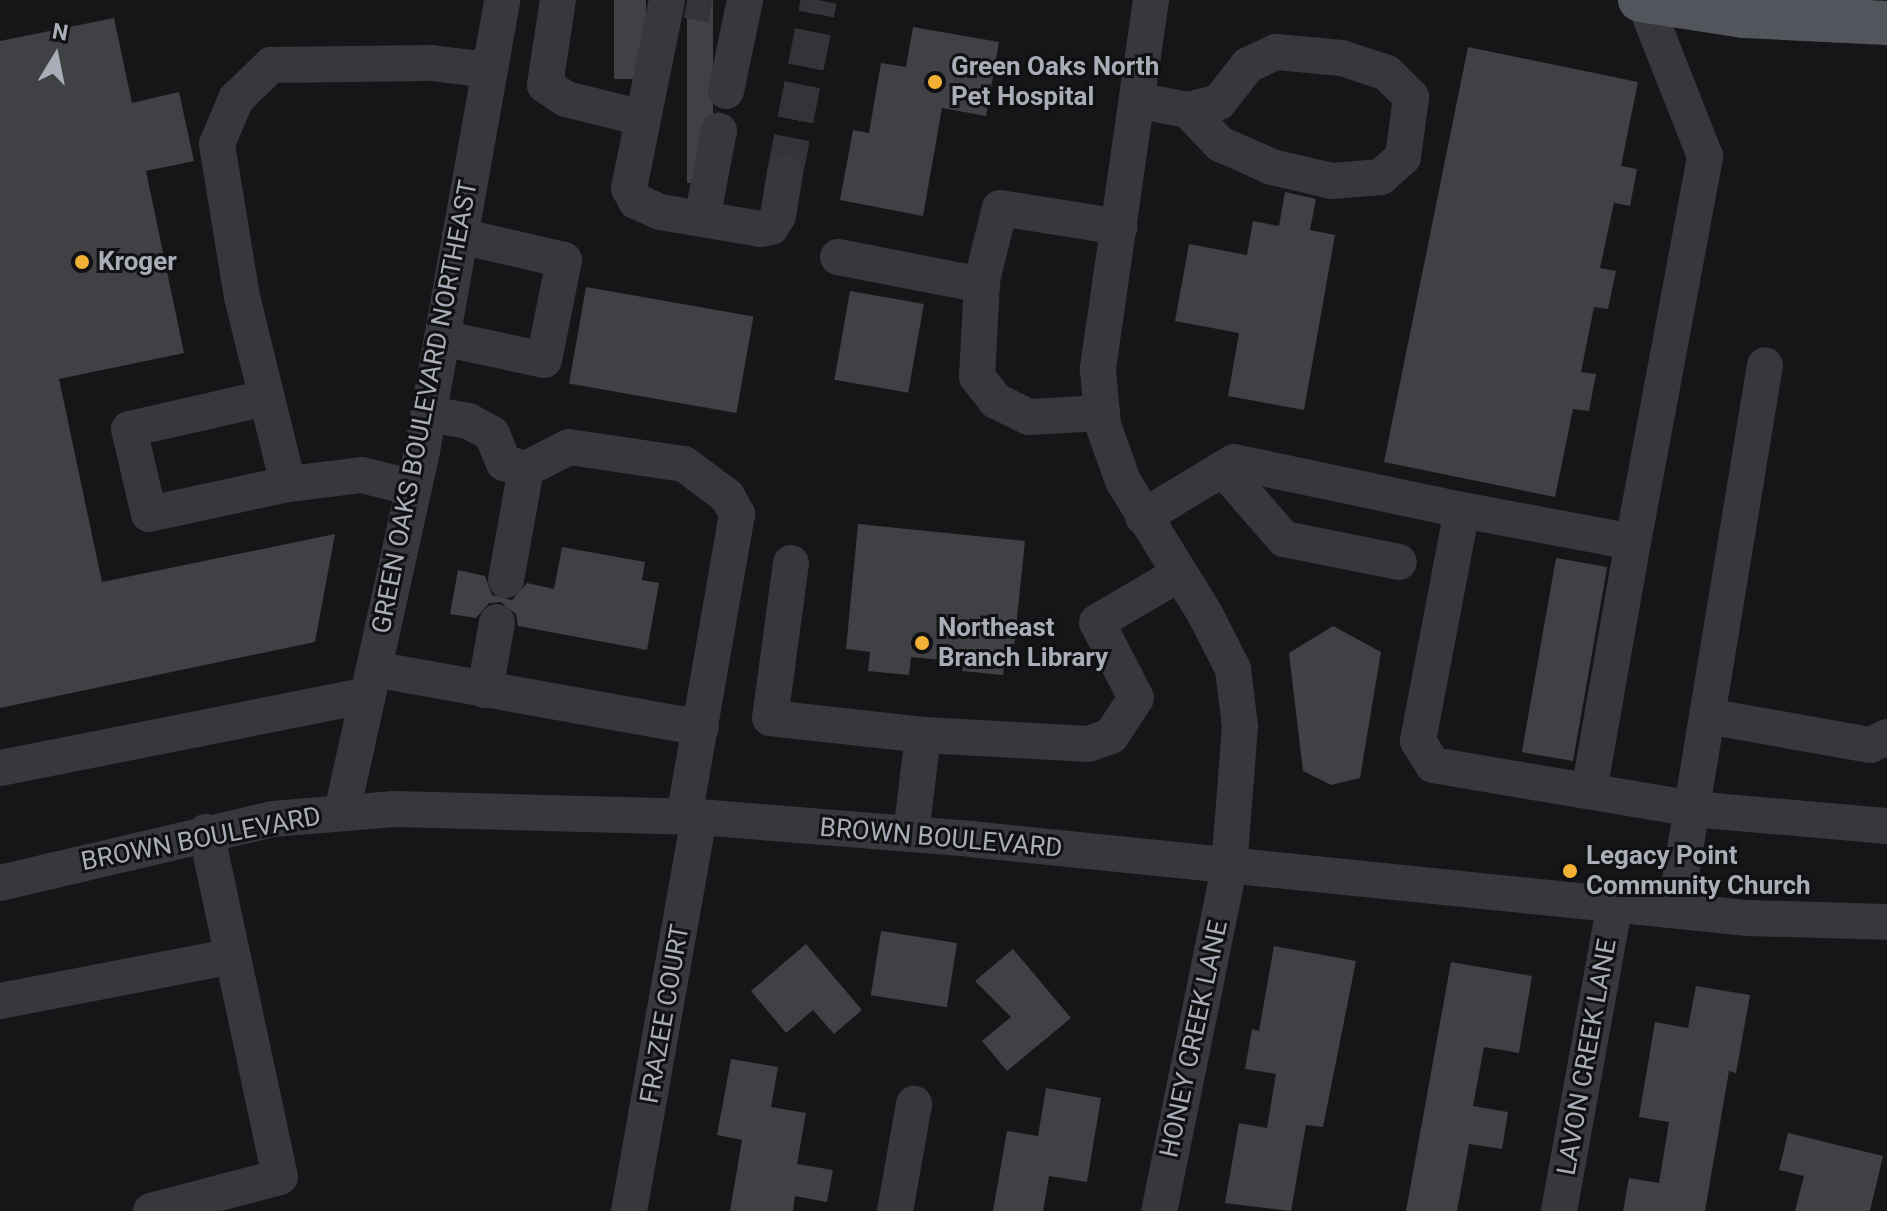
<!DOCTYPE html>
<html>
<head>
<meta charset="utf-8">
<style>
	body { margin:0 }
	#map { position:relative; width:1887px; height:1211px; overflow:hidden; background:#161618; font-family:Roboto,sans-serif }
	div>[style] { position:absolute }
	[style*='--x'] { left:calc(var(--x)*1px); top:calc(var(--y)*1px); width:calc(var(--w)*1px); rotate:calc(var(--a)*1deg) }
	.building>* { inset:0; background:#404145; transform-origin:0 0 }
	.minor-tunnel>* { height:36px; margin-top:-18px; transform-origin:0; background:repeating-linear-gradient(90deg,#333438 0 36px,transparent 0 54px) }
	.minor>* { height:36px; margin:-18px; padding:0 18px; transform-origin:18px; border-radius:18px; background:#37383d }
	.major>* { height:44px; margin:-22px; padding:0 22px; transform-origin:22px; border-radius:22px; background:#53555c }
	.dots>* { width:22px; height:22px; translate:-50% -50%; box-sizing:border-box; border:4px solid #111113; border-radius:50% }
	span { translate:-50% -50%; white-space:nowrap; text-align:center; line-height:1.15; -webkit-text-stroke:6px #111113; paint-order:stroke }
	.poi-label { font-size:26px; color:#a8adb8; font-weight:700 }
	.left { translate:0 -50%; text-align:left }
	.street-label { font-size:26px; color:#a8adb8 }
	.north { position:absolute; left:16px; top:16px; width:80px; height:80px; -webkit-text-stroke:6px #111113; paint-order:stroke; rotate:10deg; font-size:22px; font-weight:700; line-height:32px; text-align:center; color:#a8adb8 }
	.north::after { content:''; display:block; margin:auto; width:28px; height:36px; background:#a8adb8; clip-path:polygon(50% 0,100% 100%,50% 72%,0 100%) }
</style>
</head>
<body>
<div id="map">
	<div class="building">
		<i style="left:614px;top:0;width:32px;height:79px"></i>
		<i style="left:687px;top:0;width:26px;height:183px"></i>
		<i style="clip-path:polygon(114px 18px,132px 103px,179px 92px,194px 161px,146px 171px,184px 353px,59px 379px,102px 582px,335px 534px,315px 642px,0 708px,0 41px)"></i>
		<i style="clip-path:polygon(913px 27px,999px 42px,986px 116px,942px 108px,923px 216px,840px 200px,853px 130px,869px 133px,881px 63px,906px 67px)"></i>
		<i style="clip-path:polygon(1468px 47px,1638px 82px,1621px 166px,1637px 169px,1630px 206px,1614px 203px,1600px 268px,1616px 271px,1608px 309px,1594px 307px,1581px 372px,1596px 374px,1589px 411px,1573px 409px,1555px 497px,1384px 462px)"></i>
		<i style="clip-path:polygon(1285px 192px,1316px 199px,1310px 230px,1335px 235px,1304px 410px,1228px 396px,1239px 333px,1175px 321px,1189px 244px,1247px 255px,1253px 221px,1279px 226px)"></i>
		<i style="left:586px;top:287px;width:170px;height:98px;rotate:10deg"></i>
		<i style="left:850px;top:291px;width:75px;height:90px;rotate:10deg"></i>
		<i style="clip-path:polygon(858px 524px,1025px 541px,1014px 647px,1006px 646px,1003px 675px,962px 671px,963px 662px,911px 657px,909px 675px,868px 671px,870px 652px,846px 649px)"></i>
		<i style="clip-path:polygon(562px 547px,645px 562px,642px 580px,659px 583px,647px 650px,518px 626px,516px 614px,501px 602px,489px 603px,476px 618px,450px 614px,458px 570px,485px 576px,492px 595px,512px 600px,527px 583px,554px 589px)"></i>
		<i style="left:1556px;top:558px;width:52px;height:197px;rotate:10deg"></i>
		<i style="clip-path:polygon(1333px 626px,1381px 652px,1360px 778px,1331px 785px,1303px 771px,1289px 653px)"></i>
		<i style="left:881px;top:931px;width:77px;height:65px;rotate:9deg"></i>
		<i style="clip-path:polygon(806px 944px,862px 1010px,834px 1034px,813px 1010px,786px 1033px,751px 991px)"></i>
		<i style="clip-path:polygon(1274px 946px,1356px 961px,1323px 1127px,1306px 1125px,1291px 1211px,1225px 1203px,1239px 1123px,1267px 1128px,1276px 1074px,1245px 1069px,1252px 1029px,1259px 1031px)"></i>
		<i style="clip-path:polygon(1013px 949px,1071px 1018px,1007px 1071px,982px 1041px,1011px 1017px,975px 981px)"></i>
		<i style="clip-path:polygon(1451px 962px,1532px 976px,1519px 1053px,1484px 1047px,1473px 1106px,1508px 1112px,1502px 1149px,1469px 1144px,1457px 1211px,1406px 1211px)"></i>
		<i style="clip-path:polygon(1696px 986px,1750px 995px,1736px 1073px,1729px 1071px,1705px 1211px,1623px 1211px,1629px 1178px,1659px 1183px,1669px 1122px,1639px 1117px,1655px 1022px,1688px 1028px)"></i>
		<i style="clip-path:polygon(731px 1059px,778px 1067px,771px 1107px,806px 1113px,797px 1164px,833px 1170px,827px 1202px,795px 1196px,793px 1211px,730px 1211px,742px 1140px,717px 1135px)"></i>
		<i style="clip-path:polygon(1046px 1088px,1101px 1098px,1087px 1182px,1049px 1176px,1043px 1211px,993px 1211px,1007px 1131px,1038px 1136px)"></i>
		<i style="clip-path:polygon(1788px 1133px,1883px 1156px,1870px 1211px,1795px 1211px,1804px 1176px,1779px 1170px)"></i>
	</div>
	<div class="minor-tunnel">
		<i style="--x:687;--y:0;--w:25;--a:11"></i>
		<i style="--x:785;--y:173;--w:176;--a:-78.9"></i>
	</div>
	<div class="minor">
		<i style="--x:558;--y:0;--w:86;--a:98.7"></i>
		<i style="--x:545;--y:85;--w:25;--a:34"></i>
		<i style="--x:566;--y:99;--w:79;--a:13.9"></i>
		<i style="--x:667;--y:0;--w:192;--a:101.4"></i>
		<i style="--x:629;--y:188;--w:15;--a:62"></i>
		<i style="--x:636;--y:201;--w:26;--a:25"></i>
		<i style="--x:660;--y:212;--w:101;--a:9.6"></i>
		<i style="--x:760;--y:229;--w:11;--a:-10"></i>
		<i style="--x:771;--y:227;--w:13;--a:-58"></i>
		<i style="--x:778;--y:216;--w:44;--a:-80.8"></i>
		<i style="--x:1151;--y:0;--w:374;--a:98.2"></i>
		<i style="--x:1098;--y:370;--w:55;--a:84.8"></i>
		<i style="--x:1103;--y:425;--w:59;--a:70.3"></i>
		<i style="--x:1123;--y:481;--w:156;--a:58.3"></i>
		<i style="--x:1205;--y:614;--w:62;--a:63"></i>
		<i style="--x:1233;--y:669;--w:58;--a:83.1"></i>
		<i style="--x:1240;--y:727;--w:141;--a:94.5"></i>
		<i style="--x:1229;--y:868;--w:350;--a:101.5"></i>
		<i style="--x:726;--y:91;--w:93;--a:-78.2"></i>
		<i style="--x:1140;--y:101;--w:49;--a:10.6"></i>
		<i style="--x:1188;--y:110;--w:32;--a:-14"></i>
		<i style="--x:1219;--y:102;--w:47;--a:-51.9"></i>
		<i style="--x:1248;--y:65;--w:31;--a:-25"></i>
		<i style="--x:1276;--y:52;--w:66;--a:5.2"></i>
		<i style="--x:1342;--y:58;--w:47;--a:18.4"></i>
		<i style="--x:1387;--y:73;--w:34;--a:45"></i>
		<i style="--x:1411;--y:97;--w:61;--a:97.6"></i>
		<i style="--x:1403;--y:157;--w:30;--a:138"></i>
		<i style="--x:1381;--y:177;--w:49;--a:175.3"></i>
		<i style="--x:1332;--y:181;--w:62;--a:-166.9"></i>
		<i style="--x:1272;--y:167;--w:57;--a:-156.1"></i>
		<i style="--x:1220;--y:144;--w:47;--a:-133.3"></i>
		<i style="--x:702;--y:219;--w:90;--a:-79.1"></i>
		<i style="--x:838;--y:257;--w:147;--a:11"></i>
		<i style="--x:442;--y:338;--w:104;--a:12.2"></i>
		<i style="--x:544;--y:360;--w:102;--a:-78.7"></i>
		<i style="--x:564;--y:260;--w:107;--a:-167"></i>
		<i style="--x:266;--y:398;--w:140;--a:167.2"></i>
		<i style="--x:129;--y:429;--w:87;--a:76.8"></i>
		<i style="--x:149;--y:514;--w:142;--a:-12.2"></i>
		<i style="--x:1102;--y:413;--w:73;--a:176.9"></i>
		<i style="--x:1029;--y:417;--w:37;--a:-154"></i>
		<i style="--x:996;--y:401;--w:31;--a:-128"></i>
		<i style="--x:977;--y:377;--w:97;--a:-87"></i>
		<i style="--x:982;--y:280;--w:74;--a:-76"></i>
		<i style="--x:1000;--y:208;--w:121;--a:9"></i>
		<i style="--x:429;--y:414;--w:40;--a:10"></i>
		<i style="--x:468;--y:421;--w:27;--a:28"></i>
		<i style="--x:492;--y:434;--w:31;--a:68"></i>
		<i style="--x:504;--y:463;--w:23;--a:15"></i>
		<i style="--x:526;--y:469;--w:48;--a:-27.1"></i>
		<i style="--x:569;--y:447;--w:116;--a:8.4"></i>
		<i style="--x:684;--y:464;--w:54;--a:36.7"></i>
		<i style="--x:727;--y:496;--w:21;--a:61"></i>
		<i style="--x:737;--y:514;--w:308;--a:99.9"></i>
		<i style="--x:1223;--y:469;--w:93;--a:48.9"></i>
		<i style="--x:1284;--y:539;--w:117;--a:11.3"></i>
		<i style="--x:414;--y:488;--w:54;--a:-166"></i>
		<i style="--x:362;--y:475;--w:75;--a:173.1"></i>
		<i style="--x:288;--y:484;--w:193;--a:-103.8"></i>
		<i style="--x:242;--y:297;--w:155;--a:-99.3"></i>
		<i style="--x:217;--y:144;--w:49;--a:-67.1"></i>
		<i style="--x:236;--y:99;--w:49;--a:-44.2"></i>
		<i style="--x:271;--y:65;--w:160;--a:-0.7"></i>
		<i style="--x:431;--y:63;--w:57;--a:7"></i>
		<i style="--x:1143;--y:517;--w:106;--a:-31.1"></i>
		<i style="--x:1234;--y:462;--w:233;--a:11.9"></i>
		<i style="--x:1633;--y:542;--w:393;--a:-79.4"></i>
		<i style="--x:1705;--y:156;--w:167;--a:-111.5"></i>
		<i style="--x:791;--y:563;--w:156;--a:97.7"></i>
		<i style="--x:770;--y:718;--w:154;--a:6.3"></i>
		<i style="--x:506;--y:580;--w:113;--a:-79.8"></i>
		<i style="--x:374;--y:669;--w:332;--a:10.2"></i>
		<i style="--x:485;--y:690;--w:69;--a:-80"></i>
		<i style="--x:1707;--y:716;--w:166;--a:10.1"></i>
		<i style="--x:1870;--y:745;--w:19;--a:-25"></i>
		<i style="--x:0;--y:768;--w:375;--a:-11.2"></i>
		<i style="--x:1589;--y:791;--w:253;--a:-80"></i>
		<i style="--x:1633;--y:542;--w:174;--a:-169.4"></i>
		<i style="--x:1462;--y:510;--w:235;--a:100.8"></i>
		<i style="--x:1418;--y:741;--w:28;--a:58"></i>
		<i style="--x:1433;--y:765;--w:263;--a:9.6"></i>
		<i style="--x:1692;--y:809;--w:196;--a:5"></i>
		<i style="--x:342;--y:812;--w:370;--a:-77.5"></i>
		<i style="--x:422;--y:451;--w:458;--a:-79.9"></i>
		<i style="--x:911;--y:834;--w:100;--a:-83.1"></i>
		<i style="--x:923;--y:735;--w:165;--a:3.1"></i>
		<i style="--x:1088;--y:744;--w:24;--a:-19"></i>
		<i style="--x:1111;--y:736;--w:45;--a:-56.7"></i>
		<i style="--x:1136;--y:698;--w:85;--a:-117.2"></i>
		<i style="--x:1097;--y:622;--w:95;--a:-30.3"></i>
		<i style="--x:0;--y:883;--w:280;--a:-13.2"></i>
		<i style="--x:273;--y:819;--w:122;--a:-4.7"></i>
		<i style="--x:395;--y:809;--w:304;--a:1.5"></i>
		<i style="--x:699;--y:817;--w:273;--a:4.6"></i>
		<i style="--x:971;--y:839;--w:781;--a:5.81"></i>
		<i style="--x:1748;--y:918;--w:139;--a:1.6"></i>
		<i style="--x:1675;--y:910;--w:552;--a:-80.62"></i>
		<i style="--x:0;--y:1001;--w:237;--a:-10.9"></i>
		<i style="--x:151;--y:1211;--w:133;--a:-14.8"></i>
		<i style="--x:280;--y:1177;--w:353;--a:-102.1"></i>
		<i style="--x:629;--y:1211;--w:400;--a:-79.9"></i>
		<i style="--x:895;--y:1211;--w:109;--a:-79.9"></i>
		<i style="--x:1559;--y:1211;--w:313;--a:-79.7"></i>
	</div>
	<div class="major">
		<i style="--x:1640;--y:0;--w:105;--a:8.7"></i>
		<i style="--x:1744;--y:16;--w:143;--a:2.8"></i>
	</div>
	<div class="dots">
		<i style="left:935px;top:82px;background:#f2b134"></i>
		<i style="left:82px;top:262px;background:#f2b134"></i>
		<i style="left:922px;top:643px;background:#f2b134"></i>
		<i style="left:1570px;top:871px;background:#f2b134"></i>
	</div>
	<div class="poi-label">
		<span class="left" style="left:951px;top:82px">Green Oaks North<br>Pet Hospital</span>
		<span class="left" style="left:98px;top:262px">Kroger</span>
		<span class="left" style="left:938px;top:643px">Northeast<br>Branch Library</span>
		<span class="left" style="left:1586px;top:871px">Legacy Point<br>Community Church</span>
	</div>
	<div class="street-label">
		<span style="left:425px;top:407px;rotate:-79deg">GREEN OAKS BOULEVARD NORTHEAST</span>
		<span style="left:941px;top:838px;rotate:5deg">BROWN BOULEVARD</span>
		<span style="left:201px;top:839px;rotate:-11deg">BROWN BOULEVARD</span>
		<span style="left:665px;top:1014px;rotate:-80deg">FRAZEE COURT</span>
		<span style="left:1194px;top:1039px;rotate:-78deg">HONEY CREEK LANE</span>
		<span style="left:1587px;top:1057px;rotate:-80deg">LAVON CREEK LANE</span>
	</div>
	<div class="north">N</div>
</div>
</body>
</html>
